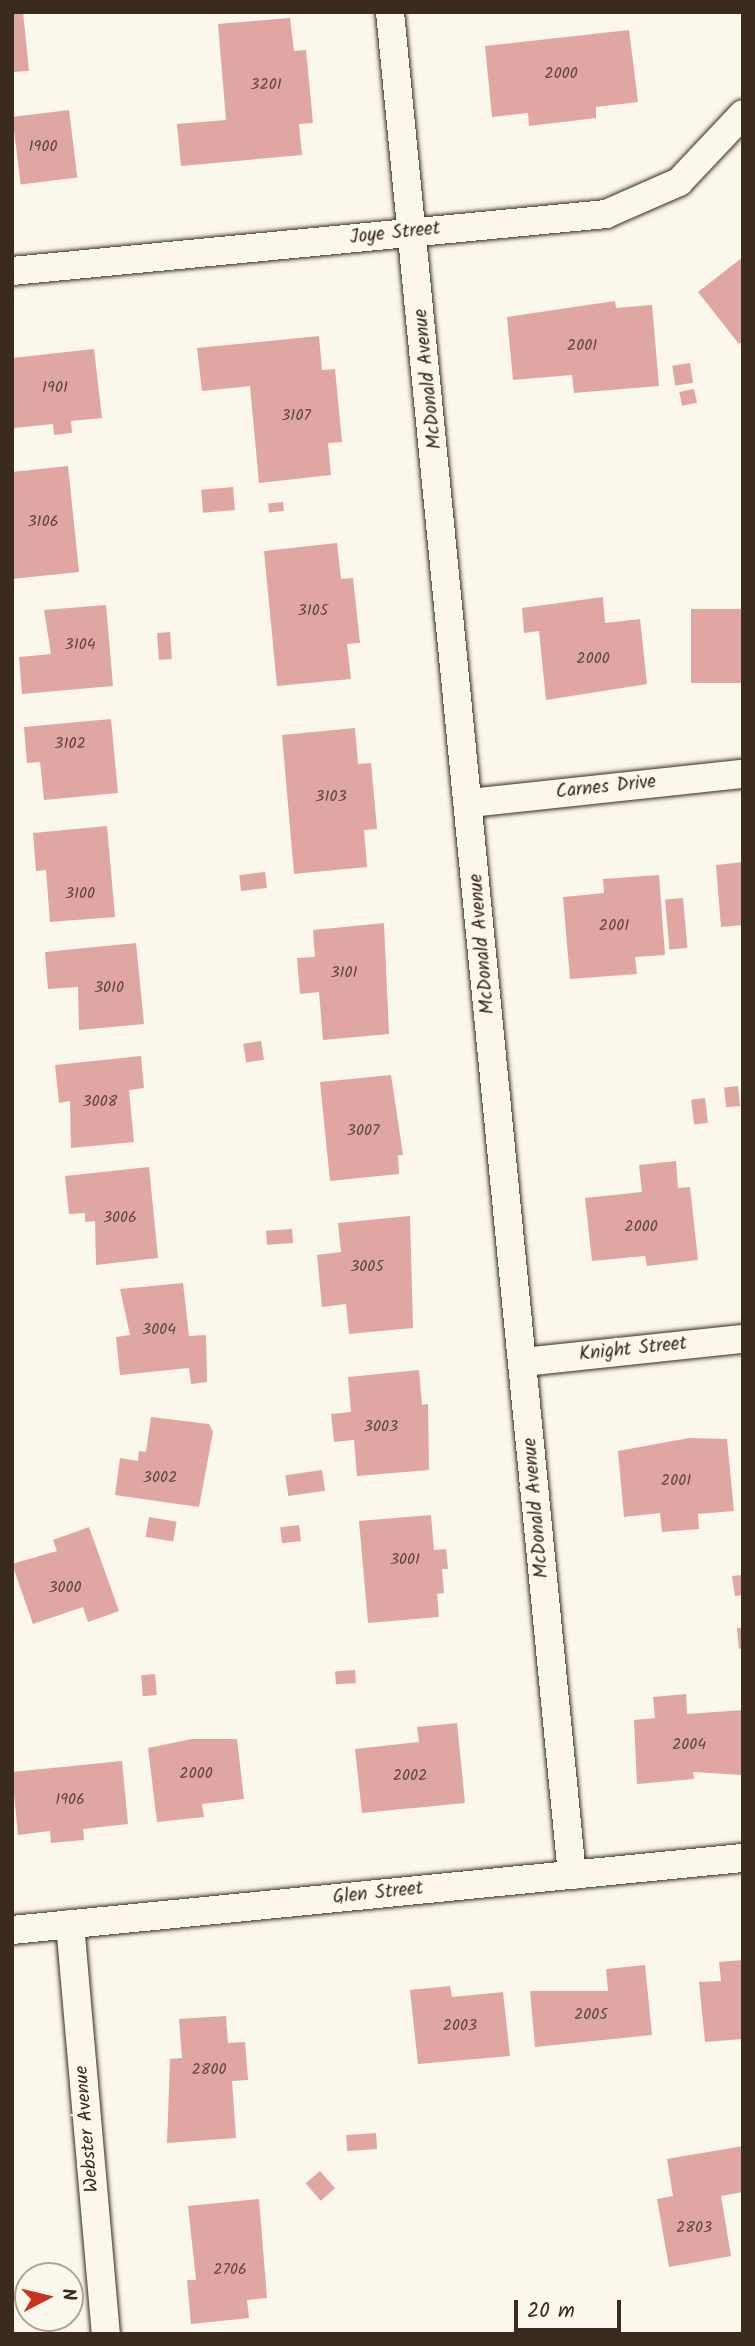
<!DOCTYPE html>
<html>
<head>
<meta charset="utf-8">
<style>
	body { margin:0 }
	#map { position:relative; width:755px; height:2346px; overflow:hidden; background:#fbf7ec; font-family:Kalam,sans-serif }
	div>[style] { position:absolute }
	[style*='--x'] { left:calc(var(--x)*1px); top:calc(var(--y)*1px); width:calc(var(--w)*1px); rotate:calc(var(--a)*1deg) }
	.building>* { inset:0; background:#e0a6a1; transform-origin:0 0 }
	.roads { filter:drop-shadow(0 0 2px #3b2a1e) drop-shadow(0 0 2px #3b2a1e) }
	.minor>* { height:28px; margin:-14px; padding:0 14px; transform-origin:14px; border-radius:14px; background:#fbf7ec }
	span { translate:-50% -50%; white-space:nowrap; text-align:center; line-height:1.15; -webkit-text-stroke:6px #fbf7ec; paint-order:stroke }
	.number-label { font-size:16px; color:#64493f }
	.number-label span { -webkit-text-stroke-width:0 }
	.street-label { font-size:19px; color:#3b2a1e }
	.frame { position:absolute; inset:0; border:14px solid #3b2a1e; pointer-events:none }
	.north { position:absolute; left:14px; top:2262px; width:70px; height:70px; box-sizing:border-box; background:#fbf7ec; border:2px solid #aea59a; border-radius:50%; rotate:83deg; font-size:19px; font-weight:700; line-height:28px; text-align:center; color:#3b2a1e }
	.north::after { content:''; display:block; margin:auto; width:24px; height:32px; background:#c8321e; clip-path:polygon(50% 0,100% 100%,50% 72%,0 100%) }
	.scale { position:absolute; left:514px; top:2300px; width:107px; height:32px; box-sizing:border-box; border:4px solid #3b2a1e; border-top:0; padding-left:9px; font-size:21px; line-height:24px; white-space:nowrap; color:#3b2a1e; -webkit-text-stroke:5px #fbf7ec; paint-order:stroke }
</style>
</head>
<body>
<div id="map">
	<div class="building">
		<i style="clip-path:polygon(12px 12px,23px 12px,29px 71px,12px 72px)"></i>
		<i style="clip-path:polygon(290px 18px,294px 51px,306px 50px,313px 123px,299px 124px,302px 155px,181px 166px,177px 124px,226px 120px,218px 24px)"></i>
		<i style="clip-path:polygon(629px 30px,638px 102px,596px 107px,596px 118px,529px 126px,528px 113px,492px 117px,485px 46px)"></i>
		<i style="left:69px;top:110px;width:68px;height:57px;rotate:83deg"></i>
		<i style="clip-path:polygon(743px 257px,743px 341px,739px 344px,698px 292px)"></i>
		<i style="clip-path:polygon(615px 301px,616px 308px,652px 305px,659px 386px,574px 393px,572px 375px,513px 380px,507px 317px)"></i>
		<i style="clip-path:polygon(319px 336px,322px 370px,335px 369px,342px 442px,328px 443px,331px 475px,259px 483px,250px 386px,202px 391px,197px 348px)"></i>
		<i style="clip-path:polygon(94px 349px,102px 418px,71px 421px,72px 433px,54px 435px,53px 424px,14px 428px,12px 438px,12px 358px)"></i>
		<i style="left:690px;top:363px;width:20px;height:18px;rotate:81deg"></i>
		<i style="left:694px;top:389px;width:14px;height:15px;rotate:78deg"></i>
		<i style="clip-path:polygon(68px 466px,79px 572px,12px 579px,12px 472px)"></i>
		<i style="left:233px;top:487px;width:23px;height:32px;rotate:85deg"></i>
		<i style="left:283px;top:502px;width:9px;height:15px;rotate:84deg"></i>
		<i style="clip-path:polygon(337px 543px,341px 579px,353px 578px,360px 643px,347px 644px,351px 679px,277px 686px,264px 551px)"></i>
		<i style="clip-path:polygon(603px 597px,605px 623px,640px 619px,647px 684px,546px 700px,539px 631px,524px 633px,522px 608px)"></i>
		<i style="clip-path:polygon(106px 605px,113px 686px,22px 694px,19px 657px,51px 654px,44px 610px)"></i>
		<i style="left:743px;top:609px;width:74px;height:52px;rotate:90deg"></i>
		<i style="left:170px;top:632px;width:27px;height:13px;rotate:86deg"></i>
		<i style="clip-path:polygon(111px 719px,118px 793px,44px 800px,40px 762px,27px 763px,24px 727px)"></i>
		<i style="clip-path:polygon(355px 728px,358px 764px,371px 763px,377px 829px,364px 830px,367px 867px,294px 874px,282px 735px)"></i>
		<i style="clip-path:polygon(107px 826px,115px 917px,50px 922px,46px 870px,36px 871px,33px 833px)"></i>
		<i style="clip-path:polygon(743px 862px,743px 925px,721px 927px,716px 865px)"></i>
		<i style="left:265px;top:872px;width:16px;height:26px;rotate:83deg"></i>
		<i style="clip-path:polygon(659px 875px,665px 955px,635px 957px,637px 974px,570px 979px,563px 897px,604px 893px,603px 879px)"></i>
		<i style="left:683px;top:898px;width:50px;height:18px;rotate:85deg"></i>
		<i style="clip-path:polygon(384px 923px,389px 1034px,323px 1040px,319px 992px,300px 994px,297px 958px,315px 957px,313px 930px)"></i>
		<i style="clip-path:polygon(136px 943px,144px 1024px,79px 1030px,78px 987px,48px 989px,45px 952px)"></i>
		<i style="left:261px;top:1041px;width:19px;height:18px;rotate:81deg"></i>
		<i style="clip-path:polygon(141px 1056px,144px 1088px,129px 1090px,134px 1142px,71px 1148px,70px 1101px,59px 1103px,55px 1065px)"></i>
		<i style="clip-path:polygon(391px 1075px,403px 1155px,398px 1155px,399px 1174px,330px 1181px,320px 1082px)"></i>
		<i style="left:738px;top:1086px;width:20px;height:14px;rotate:84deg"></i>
		<i style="left:705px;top:1098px;width:25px;height:14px;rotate:83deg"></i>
		<i style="clip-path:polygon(676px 1161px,678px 1188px,690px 1187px,698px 1260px,647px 1266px,645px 1256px,592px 1261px,585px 1198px,642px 1192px,639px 1165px)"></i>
		<i style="clip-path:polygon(149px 1167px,158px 1258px,96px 1265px,95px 1221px,85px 1222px,85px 1213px,69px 1214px,65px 1176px)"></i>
		<i style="clip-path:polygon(410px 1216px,413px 1328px,349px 1334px,346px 1304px,322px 1307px,317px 1255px,341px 1252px,338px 1223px)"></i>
		<i style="left:292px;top:1229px;width:14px;height:26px;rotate:86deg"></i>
		<i style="clip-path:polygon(183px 1283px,189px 1336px,206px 1335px,207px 1382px,191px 1384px,189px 1368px,120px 1375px,116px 1337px,130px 1335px,120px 1289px)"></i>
		<i style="clip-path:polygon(419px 1370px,422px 1405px,428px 1404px,429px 1470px,357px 1476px,354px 1440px,334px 1442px,331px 1414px,351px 1412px,348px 1377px)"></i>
		<i style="clip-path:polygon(151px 1417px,209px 1424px,213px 1432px,199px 1507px,115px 1495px,120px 1458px,138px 1461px,139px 1451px,146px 1452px)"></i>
		<i style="clip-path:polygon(689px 1438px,727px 1439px,734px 1511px,698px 1514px,699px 1529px,662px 1532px,660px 1513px,624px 1517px,618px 1451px)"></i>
		<i style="left:322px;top:1470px;width:21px;height:37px;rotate:82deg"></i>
		<i style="clip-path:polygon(431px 1515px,434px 1550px,446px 1549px,448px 1569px,442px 1569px,444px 1593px,437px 1594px,439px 1617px,368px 1623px,359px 1521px)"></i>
		<i style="left:149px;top:1517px;width:28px;height:20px;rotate:10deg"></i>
		<i style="left:299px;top:1525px;width:16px;height:19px;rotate:83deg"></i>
		<i style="clip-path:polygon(89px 1527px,119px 1611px,88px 1622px,83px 1607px,33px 1624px,12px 1564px,57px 1551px,53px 1540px)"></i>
		<i style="clip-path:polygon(743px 1575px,743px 1595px,735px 1596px,732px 1576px)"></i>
		<i style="clip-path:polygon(737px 1628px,743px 1628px,743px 1648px,739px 1649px)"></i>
		<i style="left:355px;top:1670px;width:13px;height:20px;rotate:86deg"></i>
		<i style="left:155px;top:1674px;width:21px;height:14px;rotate:85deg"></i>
		<i style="clip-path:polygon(686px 1694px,687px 1714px,743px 1710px,743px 1775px,693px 1772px,694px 1779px,637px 1784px,634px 1720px,655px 1718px,653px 1697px)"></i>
		<i style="clip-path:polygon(457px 1723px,465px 1803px,362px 1813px,355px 1749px,419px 1742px,417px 1727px)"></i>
		<i style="clip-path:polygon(192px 1739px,237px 1739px,244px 1799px,202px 1804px,204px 1817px,157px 1822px,148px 1748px)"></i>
		<i style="clip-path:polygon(122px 1761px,128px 1824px,83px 1829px,84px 1840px,51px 1843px,50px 1831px,18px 1835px,12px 1772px)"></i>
		<i style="clip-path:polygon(743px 1960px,743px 2039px,705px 2042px,699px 1982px,721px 1981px,719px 1962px)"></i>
		<i style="clip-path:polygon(645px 1965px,652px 2035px,535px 2047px,530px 1991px,608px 1991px,606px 1969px)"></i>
		<i style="clip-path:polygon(450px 1986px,452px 1997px,503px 1992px,510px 2056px,418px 2064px,410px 1990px)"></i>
		<i style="clip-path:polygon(226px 2016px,228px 2043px,245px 2042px,248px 2080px,232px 2081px,236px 2138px,167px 2143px,170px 2059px,182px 2058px,179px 2019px)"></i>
		<i style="left:376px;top:2133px;width:16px;height:30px;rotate:86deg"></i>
		<i style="clip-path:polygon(743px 2146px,743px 2192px,721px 2196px,731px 2256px,669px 2267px,657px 2199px,673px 2196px,667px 2159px)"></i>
		<i style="left:320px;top:2171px;width:23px;height:19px;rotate:49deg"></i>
		<i style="clip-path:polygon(259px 2199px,267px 2298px,247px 2300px,249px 2318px,191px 2324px,187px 2280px,196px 2280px,188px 2206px)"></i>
	</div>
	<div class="roads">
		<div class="minor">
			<i style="--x:390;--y:12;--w:1872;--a:84.42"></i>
			<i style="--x:12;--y:271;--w:597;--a:-5.48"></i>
			<i style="--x:606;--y:214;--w:80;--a:-23.7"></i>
			<i style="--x:679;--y:182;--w:93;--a:-46.7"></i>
			<i style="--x:470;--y:803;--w:275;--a:-6.1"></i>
			<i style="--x:523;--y:1362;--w:221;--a:-6"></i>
			<i style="--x:70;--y:1924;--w:412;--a:85"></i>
			<i style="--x:12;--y:1930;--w:735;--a:-5.63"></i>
		</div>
	</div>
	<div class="number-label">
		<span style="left:561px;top:74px">2000</span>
		<span style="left:266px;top:85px">3201</span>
		<span style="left:43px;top:147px">1900</span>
		<span style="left:582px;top:346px">2001</span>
		<span style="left:55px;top:388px">1901</span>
		<span style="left:296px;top:416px">3107</span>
		<span style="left:43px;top:522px">3106</span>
		<span style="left:313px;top:611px">3105</span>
		<span style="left:80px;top:645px">3104</span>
		<span style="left:593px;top:659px">2000</span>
		<span style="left:70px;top:744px">3102</span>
		<span style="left:331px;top:797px">3103</span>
		<span style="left:80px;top:894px">3100</span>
		<span style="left:614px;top:926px">2001</span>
		<span style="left:344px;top:973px">3101</span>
		<span style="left:109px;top:988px">3010</span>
		<span style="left:100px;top:1102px">3008</span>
		<span style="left:363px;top:1131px">3007</span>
		<span style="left:120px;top:1218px">3006</span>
		<span style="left:641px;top:1227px">2000</span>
		<span style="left:367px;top:1267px">3005</span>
		<span style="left:159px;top:1330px">3004</span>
		<span style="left:381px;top:1427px">3003</span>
		<span style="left:160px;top:1478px">3002</span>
		<span style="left:676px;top:1481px">2001</span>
		<span style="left:405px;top:1560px">3001</span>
		<span style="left:65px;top:1588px">3000</span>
		<span style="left:689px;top:1745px">2004</span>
		<span style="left:196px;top:1774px">2000</span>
		<span style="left:410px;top:1776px">2002</span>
		<span style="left:70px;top:1800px">1906</span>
		<span style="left:591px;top:2015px">2005</span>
		<span style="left:460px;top:2026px">2003</span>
		<span style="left:209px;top:2070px">2800</span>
		<span style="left:694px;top:2228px">2803</span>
		<span style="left:230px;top:2270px">2706</span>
	</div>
	<div class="street-label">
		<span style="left:395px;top:234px;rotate:-6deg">Joye Street</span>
		<span style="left:429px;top:379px;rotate:-96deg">McDonald Avenue</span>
		<span style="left:606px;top:788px;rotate:-6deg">Carnes Drive</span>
		<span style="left:483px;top:944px;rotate:-95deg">McDonald Avenue</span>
		<span style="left:633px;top:1350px;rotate:-6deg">Knight Street</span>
		<span style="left:537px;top:1508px;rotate:-95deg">McDonald Avenue</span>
		<span style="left:378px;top:1894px;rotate:-6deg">Glen Street</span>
		<span style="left:88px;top:2129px;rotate:-95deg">Webster Avenue</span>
	</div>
	<div class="frame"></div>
	<div class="north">N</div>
	<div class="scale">20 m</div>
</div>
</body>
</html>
